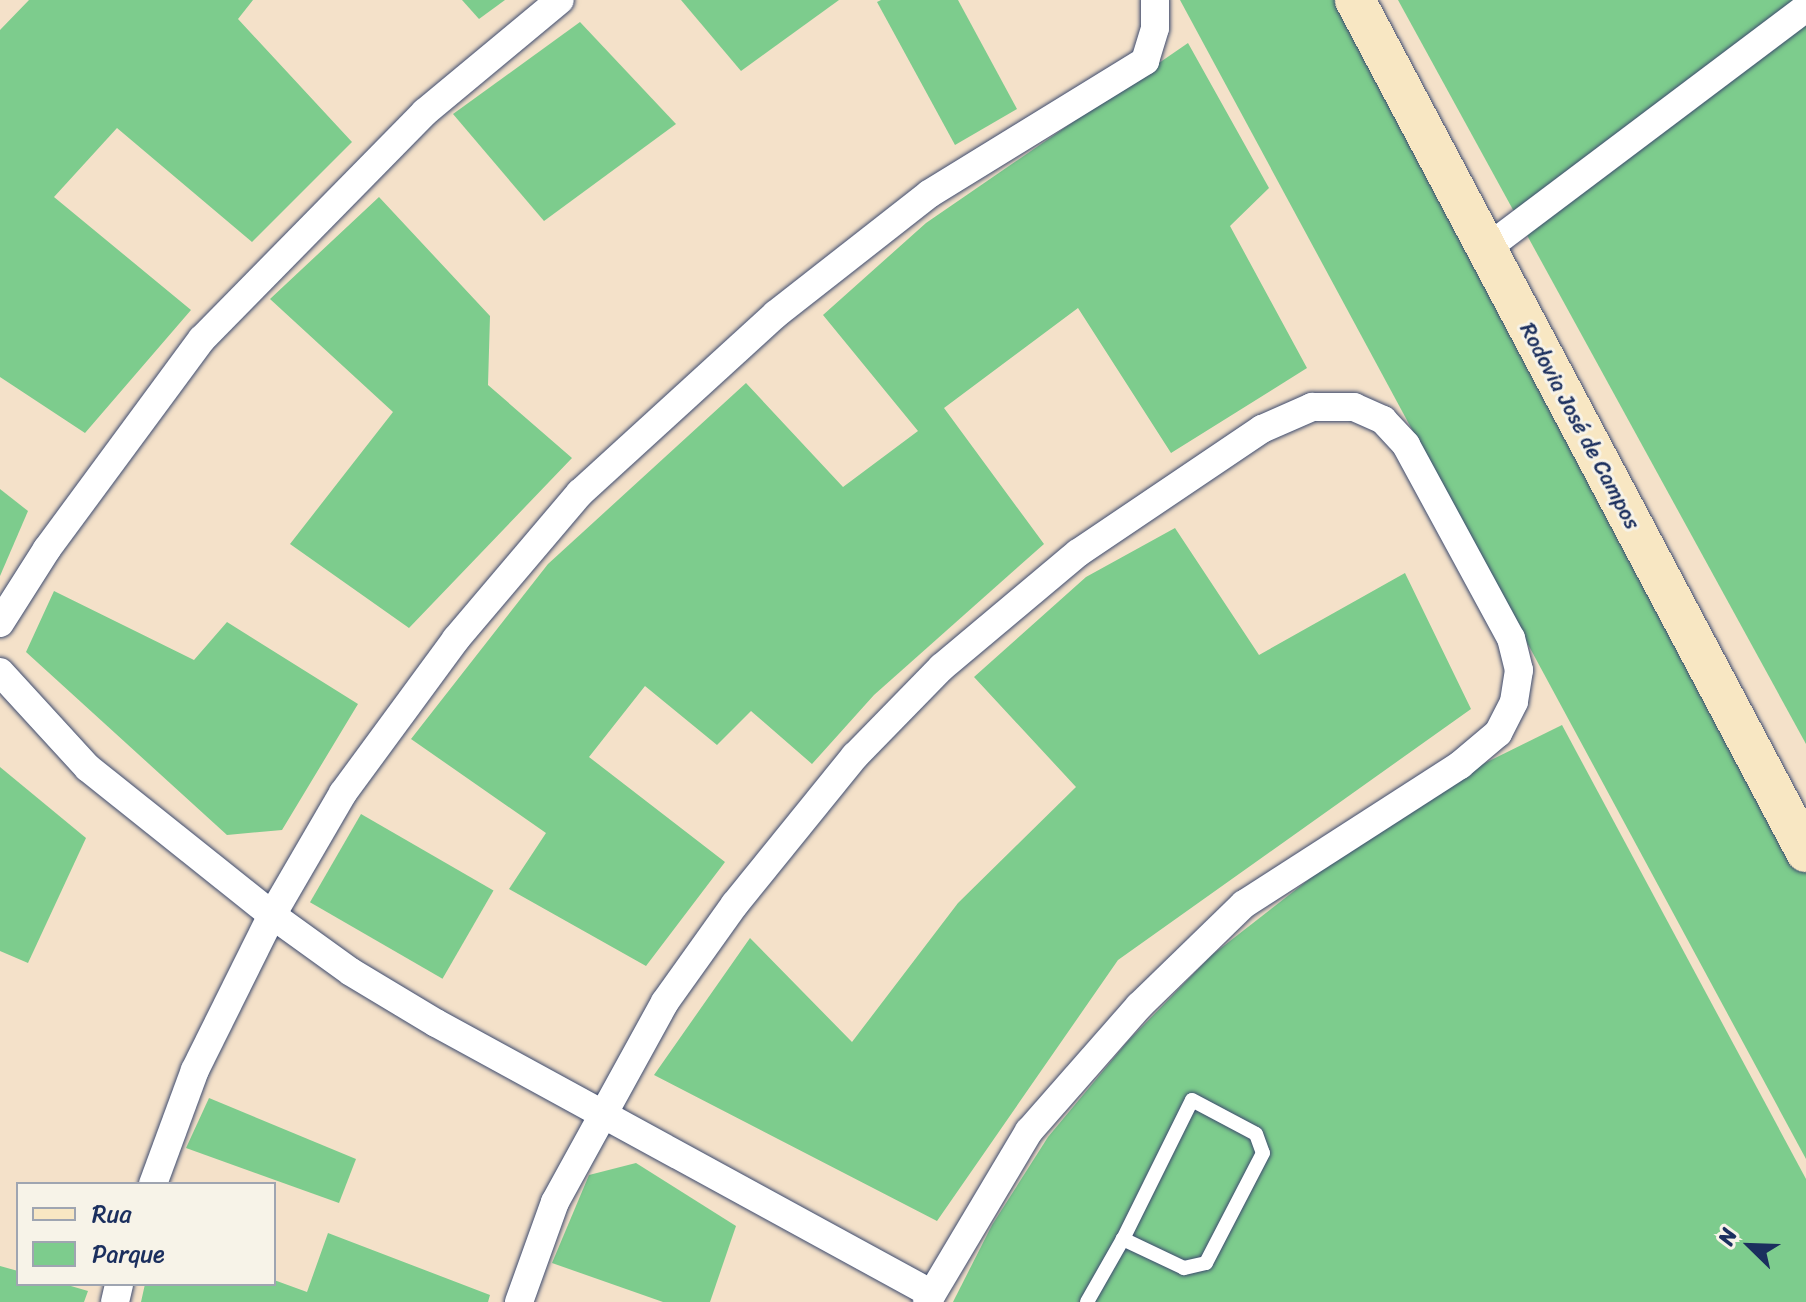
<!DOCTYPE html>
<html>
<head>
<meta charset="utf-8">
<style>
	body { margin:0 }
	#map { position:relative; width:1806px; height:1302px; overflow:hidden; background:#f4e1c9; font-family:Sriracha,sans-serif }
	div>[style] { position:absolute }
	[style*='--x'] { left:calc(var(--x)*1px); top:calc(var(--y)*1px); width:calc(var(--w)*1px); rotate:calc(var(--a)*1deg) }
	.green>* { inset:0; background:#7dcc8d; transform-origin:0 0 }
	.roads { filter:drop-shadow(0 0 2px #3c4a6e) drop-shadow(0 0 2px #3c4a6e) }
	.service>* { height:14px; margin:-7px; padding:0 7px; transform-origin:7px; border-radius:7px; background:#fff }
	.minor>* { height:28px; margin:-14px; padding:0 14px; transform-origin:14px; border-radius:14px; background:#fff }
	.secondary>* { height:40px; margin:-20px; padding:0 20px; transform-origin:20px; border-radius:20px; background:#f8e7c3 }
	span { translate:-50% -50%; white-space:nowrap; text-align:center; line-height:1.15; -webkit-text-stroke:6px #f7f3e8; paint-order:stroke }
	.street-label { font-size:22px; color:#1b2f5e }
	.legend { position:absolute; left:16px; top:1182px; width:260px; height:104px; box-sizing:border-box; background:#f7f3e8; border:2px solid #9fa5b1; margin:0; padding:10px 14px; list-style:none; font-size:24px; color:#1b2f5e }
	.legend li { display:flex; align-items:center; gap:16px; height:40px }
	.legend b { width:40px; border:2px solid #9fa5b1 }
	.north { position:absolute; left:1710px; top:1206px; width:80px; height:80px; -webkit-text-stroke:6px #f7f3e8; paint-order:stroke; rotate:293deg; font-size:22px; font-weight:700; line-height:32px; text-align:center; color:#1b2f5e }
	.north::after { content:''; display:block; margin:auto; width:28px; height:36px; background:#1b2f5e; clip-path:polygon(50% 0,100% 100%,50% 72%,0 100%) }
</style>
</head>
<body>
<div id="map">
	<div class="green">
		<i style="clip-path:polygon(29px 0,253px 0,238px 19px,352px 142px,252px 242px,117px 128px,54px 197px,191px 310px,85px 433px,0 377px,0 30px)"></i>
		<i style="clip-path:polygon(462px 0,505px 0,479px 19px)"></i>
		<i style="clip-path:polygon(681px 0,839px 0,741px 71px)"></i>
		<i style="clip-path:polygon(881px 0,958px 0,1017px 109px,955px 145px,877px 2px)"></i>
		<i style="clip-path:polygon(1180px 0,1355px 0,1806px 851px,1806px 1159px)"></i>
		<i style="clip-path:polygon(1398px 0,1806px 0,1806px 744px)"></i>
		<i style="clip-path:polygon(580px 22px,676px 124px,544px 221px,453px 114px)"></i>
		<i style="clip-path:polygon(1188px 43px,1269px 188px,1230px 226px,1307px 368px,1171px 453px,1078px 308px,944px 408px,1044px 544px,874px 695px,812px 764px,751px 711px,717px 745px,645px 686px,589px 757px,725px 862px,646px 966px,509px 889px,546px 833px,411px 739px,548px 564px,746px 383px,843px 487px,918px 431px,823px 315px,926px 223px)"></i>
		<i style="clip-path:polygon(379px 197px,490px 316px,488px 385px,572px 458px,409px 628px,290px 544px,393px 412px,270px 299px)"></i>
		<i style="clip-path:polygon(0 489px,28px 511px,0 576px)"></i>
		<i style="clip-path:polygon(1175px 528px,1259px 655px,1405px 573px,1471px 709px,1118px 960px,937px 1221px,654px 1075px,750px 938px,852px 1042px,958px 903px,1076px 787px,974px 677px,1086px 577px)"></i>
		<i style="clip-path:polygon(54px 591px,194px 660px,227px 622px,358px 704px,282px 830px,227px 835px,26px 652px)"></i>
		<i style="clip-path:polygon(1562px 725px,1806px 1179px,1806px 1302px,953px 1302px,992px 1225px,1048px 1137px,1128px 1041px,1212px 955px,1316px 874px,1411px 806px,1487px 762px)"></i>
		<i style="clip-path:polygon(0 767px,86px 838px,28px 963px,0 951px)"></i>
		<i style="left:361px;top:814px;width:153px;height:102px;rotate:30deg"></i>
		<i style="clip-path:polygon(209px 1098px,356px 1159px,339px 1203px,186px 1148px)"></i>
		<i style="clip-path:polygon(636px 1163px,736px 1226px,710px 1302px,663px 1302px,552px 1263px,589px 1175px)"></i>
		<i style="clip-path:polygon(328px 1233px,490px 1295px,488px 1302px,141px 1302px,145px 1284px,274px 1284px,274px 1280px,307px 1292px)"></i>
		<i style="clip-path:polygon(0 1266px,18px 1271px,18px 1284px,64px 1284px,88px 1291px,84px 1302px,0 1302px)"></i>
	</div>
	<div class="roads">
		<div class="service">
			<i style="--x:1087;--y:1302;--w:73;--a:-60.3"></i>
			<i style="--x:1123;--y:1239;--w:155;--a:-63.6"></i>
			<i style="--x:1192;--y:1100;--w:72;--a:28"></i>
			<i style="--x:1256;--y:1134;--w:20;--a:70"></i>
			<i style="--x:1263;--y:1153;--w:124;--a:117.4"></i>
			<i style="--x:1206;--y:1263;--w:23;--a:167"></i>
			<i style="--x:1184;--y:1268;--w:68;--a:-154.6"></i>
		</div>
		<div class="minor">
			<i style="--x:1486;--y:249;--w:401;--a:-37"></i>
			<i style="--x:0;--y:623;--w:88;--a:-57.6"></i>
			<i style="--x:47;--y:549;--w:261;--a:-53.6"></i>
			<i style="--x:202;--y:339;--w:318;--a:-45.5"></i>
			<i style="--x:425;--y:112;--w:175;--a:-39.7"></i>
			<i style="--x:0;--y:672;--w:130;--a:47.5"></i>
			<i style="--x:88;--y:768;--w:236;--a:38.6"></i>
			<i style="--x:272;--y:915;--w:97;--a:35.8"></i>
			<i style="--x:351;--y:972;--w:99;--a:31"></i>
			<i style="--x:436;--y:1023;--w:565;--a:28.65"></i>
			<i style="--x:153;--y:1184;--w:121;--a:-69.8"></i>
			<i style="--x:195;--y:1070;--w:173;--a:-63.6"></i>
			<i style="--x:272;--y:915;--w:141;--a:-59.8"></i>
			<i style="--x:343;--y:793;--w:191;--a:-53.7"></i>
			<i style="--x:456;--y:639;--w:192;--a:-49.7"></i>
			<i style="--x:580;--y:493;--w:265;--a:-42.4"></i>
			<i style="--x:776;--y:314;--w:194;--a:-38.1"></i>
			<i style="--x:929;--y:194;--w:254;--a:-31.6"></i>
			<i style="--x:1145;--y:61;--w:34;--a:-73"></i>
			<i style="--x:1155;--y:28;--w:28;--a:-90"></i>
			<i style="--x:115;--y:1302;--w:18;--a:-77"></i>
			<i style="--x:519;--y:1302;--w:106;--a:-70.2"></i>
			<i style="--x:555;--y:1202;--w:228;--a:-61.2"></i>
			<i style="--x:665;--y:1002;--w:120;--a:-54.5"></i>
			<i style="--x:735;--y:904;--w:191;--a:-51"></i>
			<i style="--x:855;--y:756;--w:124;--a:-45.7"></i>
			<i style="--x:942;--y:667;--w:177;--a:-40"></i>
			<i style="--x:1078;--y:553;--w:222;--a:-34"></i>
			<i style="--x:1262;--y:429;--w:55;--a:-23.7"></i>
			<i style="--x:1312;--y:407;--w:42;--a:0"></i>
			<i style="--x:1354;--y:407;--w:32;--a:24"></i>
			<i style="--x:1383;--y:420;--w:34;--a:47"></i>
			<i style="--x:1406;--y:445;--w:220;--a:61.5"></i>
			<i style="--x:1511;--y:638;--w:33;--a:76"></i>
			<i style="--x:1519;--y:670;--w:32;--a:99"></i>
			<i style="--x:1514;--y:702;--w:35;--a:117"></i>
			<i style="--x:1498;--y:733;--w:50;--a:139.9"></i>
			<i style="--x:1460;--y:765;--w:257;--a:147.2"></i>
			<i style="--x:1244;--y:904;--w:146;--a:135.8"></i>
			<i style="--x:1139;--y:1006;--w:167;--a:131.3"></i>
			<i style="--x:1029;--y:1131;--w:199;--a:120.8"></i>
		</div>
		<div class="secondary">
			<i style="--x:1355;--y:0;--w:964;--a:62.11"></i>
		</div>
	</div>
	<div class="street-label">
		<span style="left:1580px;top:426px;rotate:62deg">Rodovia José de Campos</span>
	</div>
	<ul class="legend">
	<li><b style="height:10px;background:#f8e7c3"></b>Rua</li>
	<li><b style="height:22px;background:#7dcc8d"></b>Parque</li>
	</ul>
	<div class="north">N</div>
</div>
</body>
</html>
